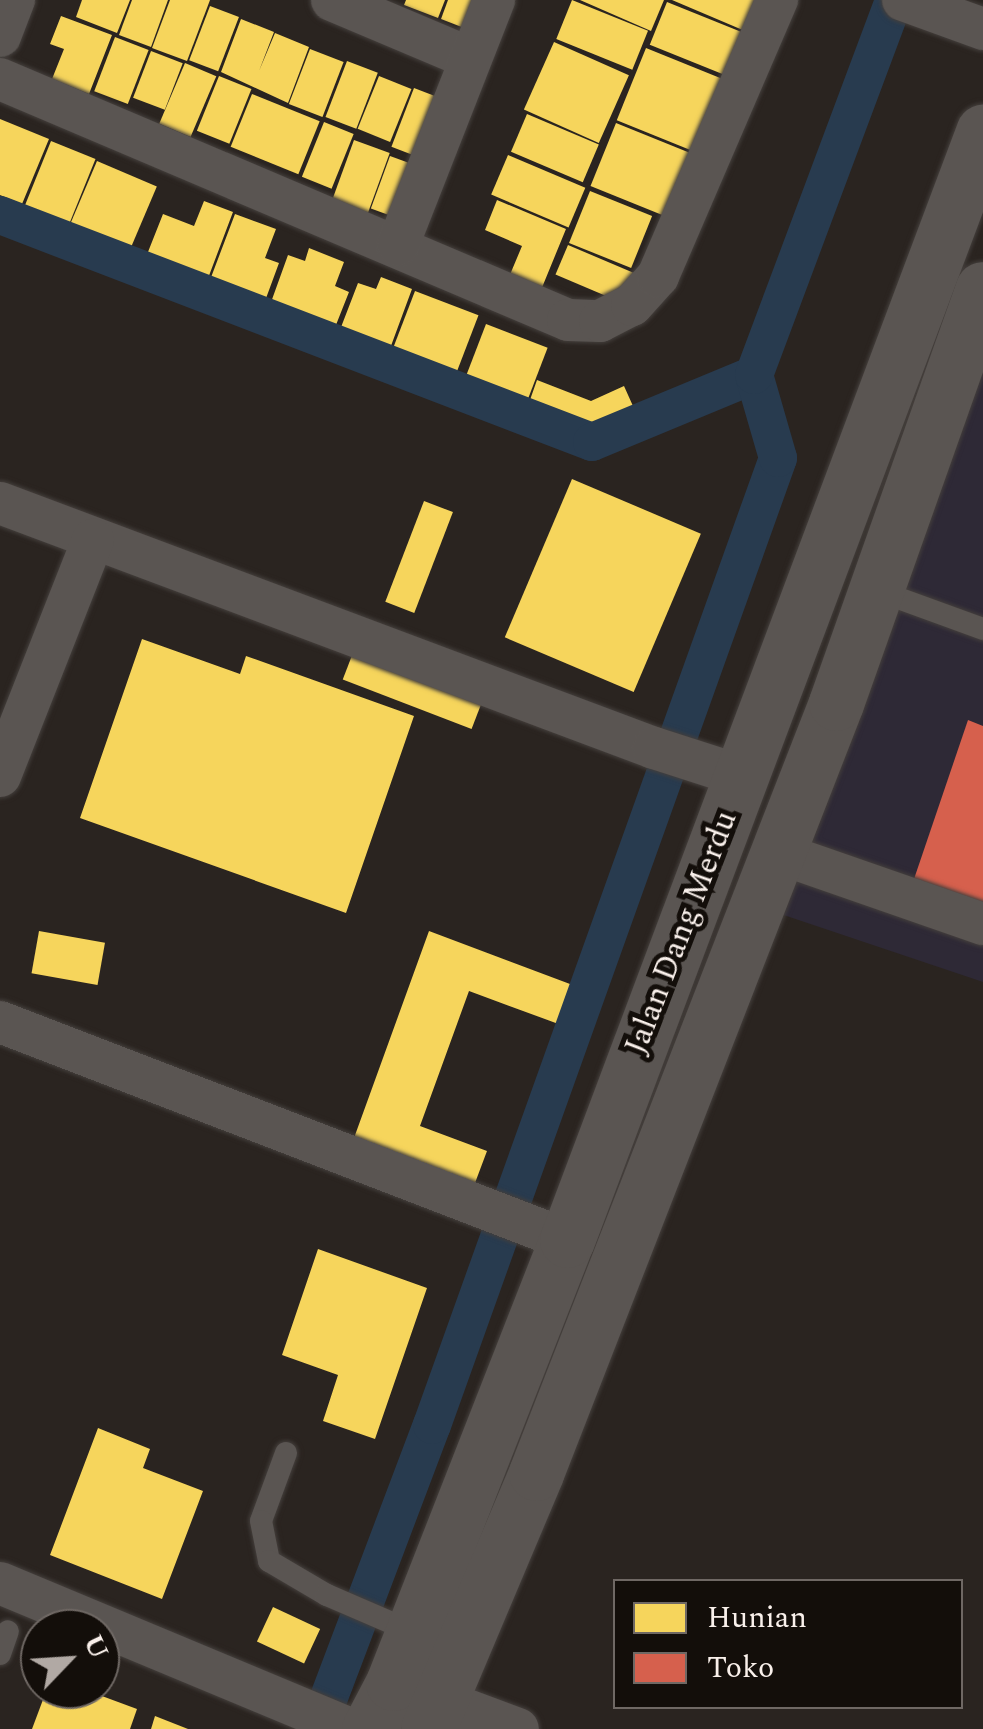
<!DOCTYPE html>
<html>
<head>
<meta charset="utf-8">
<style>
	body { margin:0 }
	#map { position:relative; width:983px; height:1729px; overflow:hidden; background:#2a2420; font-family:Spectral,serif }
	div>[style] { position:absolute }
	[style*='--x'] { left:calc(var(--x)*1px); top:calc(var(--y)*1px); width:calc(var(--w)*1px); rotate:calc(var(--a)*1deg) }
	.commercial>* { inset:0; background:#2e2936 }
	.homes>* { inset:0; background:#f6d55c; transform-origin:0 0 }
	.shops>* { inset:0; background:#d6604d }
	.canal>* { height:38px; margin:-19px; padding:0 19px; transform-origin:19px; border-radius:19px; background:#283b4f }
	.roads { filter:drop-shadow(0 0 2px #443f3c) drop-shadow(0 0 2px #443f3c) }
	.lane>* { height:22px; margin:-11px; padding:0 11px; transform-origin:11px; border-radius:11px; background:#5a5552 }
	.street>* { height:42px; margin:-21px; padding:0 21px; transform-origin:21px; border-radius:21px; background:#5a5552 }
	.secondary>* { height:55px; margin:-27.5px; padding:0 27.5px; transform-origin:27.5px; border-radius:27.5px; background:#5a5552 }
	span { translate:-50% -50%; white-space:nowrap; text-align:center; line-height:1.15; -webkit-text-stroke:10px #130e0a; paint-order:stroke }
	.street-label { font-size:32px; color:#f9f0eb }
	.legend { position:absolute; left:613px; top:1579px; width:350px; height:130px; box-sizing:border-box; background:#130e0a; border:2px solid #6f6864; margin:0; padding:12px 18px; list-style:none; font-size:30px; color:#f9f0eb }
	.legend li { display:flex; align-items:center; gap:20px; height:50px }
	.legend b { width:50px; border:2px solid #6f6864 }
	.north { position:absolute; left:20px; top:1609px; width:100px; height:100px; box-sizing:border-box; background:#130e0a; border:2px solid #6f6864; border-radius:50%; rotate:65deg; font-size:28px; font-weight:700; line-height:40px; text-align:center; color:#f9f0eb }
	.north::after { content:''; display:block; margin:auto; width:35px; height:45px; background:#b1a9a4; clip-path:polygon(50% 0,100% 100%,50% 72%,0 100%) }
</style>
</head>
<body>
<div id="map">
	<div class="commercial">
		<i style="clip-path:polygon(983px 322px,983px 982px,748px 903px)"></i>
	</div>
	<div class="homes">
		<i style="clip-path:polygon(82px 0,130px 0,117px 33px,76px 17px)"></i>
		<i style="clip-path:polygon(132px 0,168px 0,151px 47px,119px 35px)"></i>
		<i style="clip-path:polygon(170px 0,210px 0,187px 61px,152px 48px)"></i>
		<i style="clip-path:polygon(406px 0,445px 0,438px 18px,404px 5px)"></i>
		<i style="clip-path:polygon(448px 0,490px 0,477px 33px,441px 19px)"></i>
		<i style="left:572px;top:0;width:82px;height:42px;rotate:22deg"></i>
		<i style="clip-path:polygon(580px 0,664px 0,651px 31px)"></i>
		<i style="clip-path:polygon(672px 0,758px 0,745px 31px)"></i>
		<i style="left:667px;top:2px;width:81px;height:46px;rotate:22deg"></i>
		<i style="left:210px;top:6px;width:31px;height:58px;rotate:21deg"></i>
		<i style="clip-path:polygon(61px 16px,112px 35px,89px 94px,52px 79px,64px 49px,50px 44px)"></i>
		<i style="clip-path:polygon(241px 19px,274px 32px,259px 71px,275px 33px,309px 47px,288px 103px,221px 72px)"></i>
		<i style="left:115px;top:37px;width:36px;height:58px;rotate:21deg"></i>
		<i style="left:554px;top:42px;width:82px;height:74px;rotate:24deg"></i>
		<i style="left:646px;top:48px;width:84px;height:78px;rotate:22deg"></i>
		<i style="left:310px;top:49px;width:36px;height:59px;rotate:21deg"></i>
		<i style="left:151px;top:51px;width:34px;height:50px;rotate:21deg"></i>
		<i style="left:347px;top:61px;width:33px;height:60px;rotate:21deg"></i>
		<i style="left:185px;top:63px;width:34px;height:66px;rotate:23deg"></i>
		<i style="left:219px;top:76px;width:35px;height:59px;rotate:22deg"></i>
		<i style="left:379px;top:76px;width:35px;height:57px;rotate:22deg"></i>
		<i style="left:414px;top:88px;width:39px;height:63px;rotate:21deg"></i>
		<i style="left:252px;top:94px;width:73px;height:57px;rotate:22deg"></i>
		<i style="left:527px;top:114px;width:78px;height:41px;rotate:23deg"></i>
		<i style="clip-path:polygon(0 119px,49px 139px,22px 204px,0 195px)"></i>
		<i style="left:324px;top:122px;width:32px;height:59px;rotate:22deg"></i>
		<i style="left:616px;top:123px;width:84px;height:68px;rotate:22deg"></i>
		<i style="left:354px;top:140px;width:38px;height:68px;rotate:20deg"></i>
		<i style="left:51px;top:141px;width:48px;height:71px;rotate:22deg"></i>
		<i style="left:508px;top:155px;width:84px;height:43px;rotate:23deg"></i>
		<i style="left:390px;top:156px;width:35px;height:56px;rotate:20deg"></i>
		<i style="left:97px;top:161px;width:65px;height:75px;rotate:23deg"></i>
		<i style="left:590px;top:191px;width:67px;height:56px;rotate:22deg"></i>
		<i style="clip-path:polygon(497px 200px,566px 229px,541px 290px,509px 277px,522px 246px,485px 230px)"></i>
		<i style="clip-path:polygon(204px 201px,233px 212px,207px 281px,146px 257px,163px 214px,194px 226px)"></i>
		<i style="clip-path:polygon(235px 214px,276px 229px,265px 258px,279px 263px,265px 301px,210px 280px)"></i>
		<i style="left:568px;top:245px;width:78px;height:32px;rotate:23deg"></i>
		<i style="clip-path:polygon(309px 248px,344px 262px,335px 286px,349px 292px,334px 330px,270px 305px,288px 255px,305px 261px)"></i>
		<i style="clip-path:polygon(381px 277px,412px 289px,388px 354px,338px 335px,358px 283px,376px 289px)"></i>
		<i style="left:415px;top:291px;width:68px;height:73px;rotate:21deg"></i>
		<i style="left:486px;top:324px;width:66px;height:68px;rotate:21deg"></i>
		<i style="clip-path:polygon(537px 380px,591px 401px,624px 386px,637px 415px,592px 437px,525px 414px)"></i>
		<i style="left:572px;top:479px;width:140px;height:172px;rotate:23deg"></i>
		<i style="left:424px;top:501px;width:31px;height:108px;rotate:21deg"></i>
		<i style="clip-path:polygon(142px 639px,240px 674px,246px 656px,414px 716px,346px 913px,80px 818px)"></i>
		<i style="left:356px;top:645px;width:138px;height:37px;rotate:21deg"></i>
		<i style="left:39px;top:931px;width:67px;height:43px;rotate:10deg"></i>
		<i style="clip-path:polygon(429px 931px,586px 990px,572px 1029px,469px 991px,420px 1126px,487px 1151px,475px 1183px,354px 1138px)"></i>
		<i style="clip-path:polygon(318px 1249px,427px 1288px,375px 1439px,323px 1421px,338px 1375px,282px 1355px)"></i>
		<i style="clip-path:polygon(98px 1428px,150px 1449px,143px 1468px,203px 1491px,162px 1599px,50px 1555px)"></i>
		<i style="left:273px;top:1607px;width:52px;height:38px;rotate:25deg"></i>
		<i style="clip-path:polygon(47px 1689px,83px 1689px,137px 1709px,130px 1729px,32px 1729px)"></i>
		<i style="clip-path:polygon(155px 1716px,188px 1729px,151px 1729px)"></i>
	</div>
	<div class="shops">
		<i style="clip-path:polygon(968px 720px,983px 726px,983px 906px,913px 882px)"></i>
	</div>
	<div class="canal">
		<i style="--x:0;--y:215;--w:634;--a:20.98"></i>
		<i style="--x:592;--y:442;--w:175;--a:-22.5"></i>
		<i style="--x:317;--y:1729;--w:325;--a:-69.3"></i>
		<i style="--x:432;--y:1425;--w:1027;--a:-70.31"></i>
		<i style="--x:778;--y:458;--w:86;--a:-106.1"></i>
		<i style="--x:754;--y:375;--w:400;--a:-69.5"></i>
	</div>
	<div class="roads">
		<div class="lane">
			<i style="--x:876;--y:590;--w:114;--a:20"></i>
			<i style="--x:286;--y:1453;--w:72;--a:110.2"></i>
			<i style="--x:261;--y:1521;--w:41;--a:78.7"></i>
			<i style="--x:269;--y:1561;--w:67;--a:30.4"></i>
			<i style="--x:327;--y:1595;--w:94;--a:23.3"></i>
			<i style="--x:0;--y:1654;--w:24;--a:-71"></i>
		</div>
		<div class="street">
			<i style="--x:332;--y:0;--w:149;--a:22.9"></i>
			<i style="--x:903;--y:0;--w:85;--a:19.9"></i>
			<i style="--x:0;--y:36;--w:39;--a:-69"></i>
			<i style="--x:0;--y:79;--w:617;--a:22.99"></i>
			<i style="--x:568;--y:320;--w:32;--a:2"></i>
			<i style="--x:600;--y:321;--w:36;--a:-27"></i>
			<i style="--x:632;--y:305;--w:39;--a:-48"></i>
			<i style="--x:658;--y:276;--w:301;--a:-66.7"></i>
			<i style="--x:398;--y:245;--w:263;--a:-68.6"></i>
			<i style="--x:0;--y:503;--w:698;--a:20.54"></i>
			<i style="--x:654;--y:748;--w:91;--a:17.8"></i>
			<i style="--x:0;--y:776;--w:254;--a:-68.5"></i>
			<i style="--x:776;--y:852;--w:219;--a:19.2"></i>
			<i style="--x:0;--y:1022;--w:607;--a:21.03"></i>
			<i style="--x:0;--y:1583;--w:380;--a:22.6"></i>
			<i style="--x:440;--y:1700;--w:83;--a:20.4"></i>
		</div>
		<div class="secondary">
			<i style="--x:369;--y:1729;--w:52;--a:-62.4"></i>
			<i style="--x:393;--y:1683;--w:476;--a:-68.6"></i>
			<i style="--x:567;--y:1240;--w:1184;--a:-69.42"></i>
			<i style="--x:428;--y:1729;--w:278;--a:-67.1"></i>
			<i style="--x:536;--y:1473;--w:826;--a:-68.71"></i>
			<i style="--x:836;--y:703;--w:439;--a:-70.5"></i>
		</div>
	</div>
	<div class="street-label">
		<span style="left:682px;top:933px;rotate:-69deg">Jalan Dang Merdu</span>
	</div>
	<ul class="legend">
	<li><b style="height:28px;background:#f6d55c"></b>Hunian</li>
	<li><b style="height:28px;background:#d6604d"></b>Toko</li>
	</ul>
	<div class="north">U</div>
</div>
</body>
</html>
